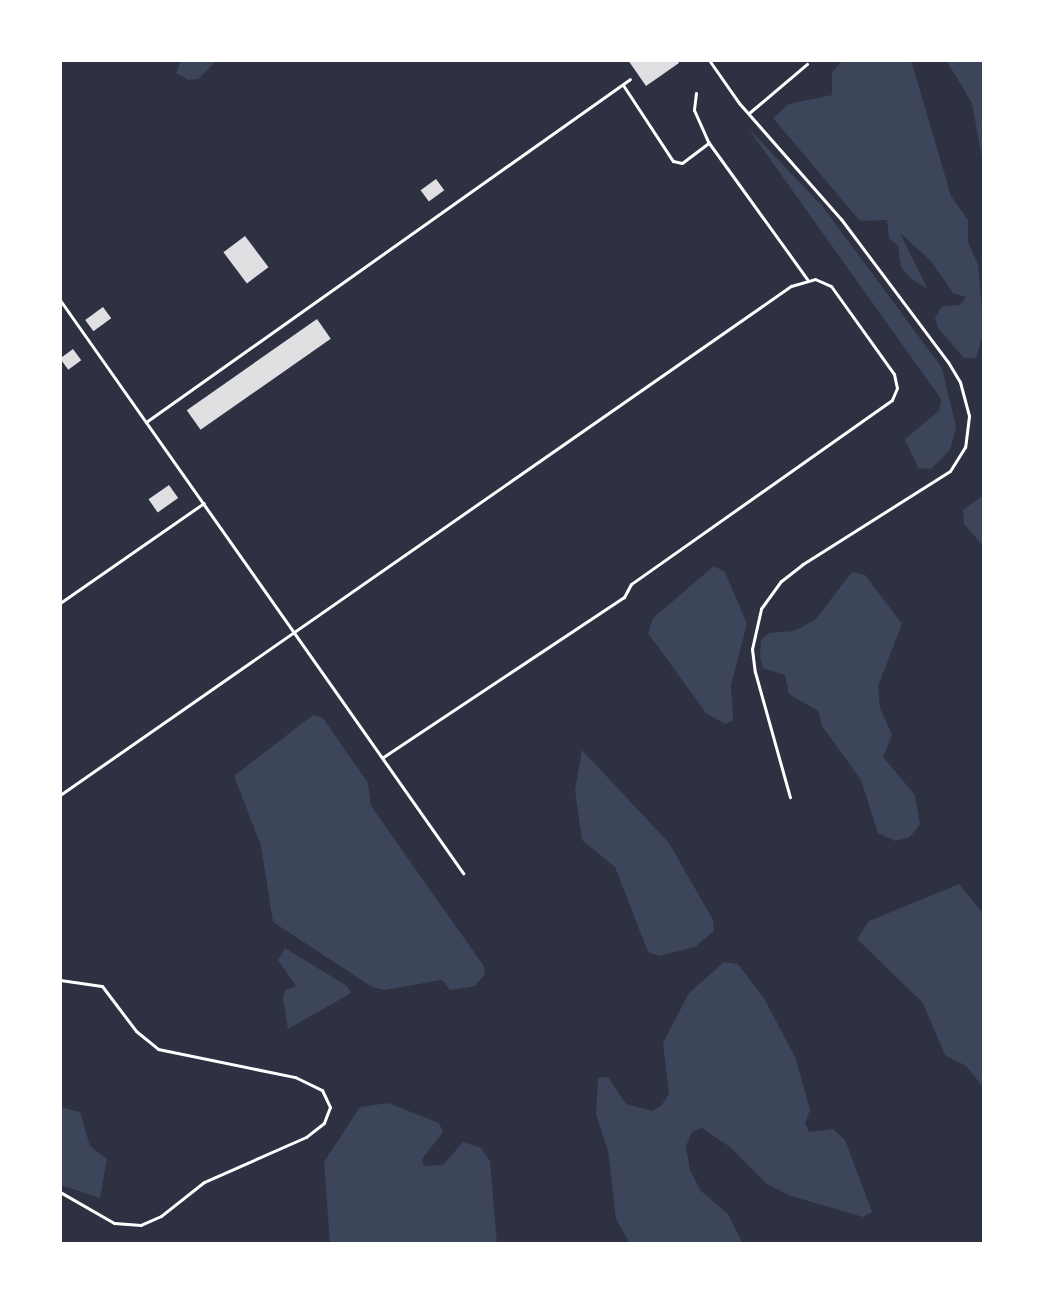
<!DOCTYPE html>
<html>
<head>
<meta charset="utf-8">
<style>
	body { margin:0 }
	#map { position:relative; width:1044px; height:1304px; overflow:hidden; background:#2d3142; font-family:"Fira Sans Condensed",sans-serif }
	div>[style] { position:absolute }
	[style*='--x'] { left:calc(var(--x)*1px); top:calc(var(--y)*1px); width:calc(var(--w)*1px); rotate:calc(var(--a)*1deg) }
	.green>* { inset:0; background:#3c4559 }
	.building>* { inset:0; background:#e0e0e3; transform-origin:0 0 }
	.service>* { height:3px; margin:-1.5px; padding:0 1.5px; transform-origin:1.5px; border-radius:1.5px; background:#fff }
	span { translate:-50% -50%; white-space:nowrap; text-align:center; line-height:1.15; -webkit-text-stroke:6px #fff; paint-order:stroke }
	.frame { position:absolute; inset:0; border:62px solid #fff; pointer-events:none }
</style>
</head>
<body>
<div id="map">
	<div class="green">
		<i style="clip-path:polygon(181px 60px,217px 60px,198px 79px,188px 80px,176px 73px)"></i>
		<i style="clip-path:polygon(843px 60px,911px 60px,951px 196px,968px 220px,968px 242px,978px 265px,984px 330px,976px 358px,964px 358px,938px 328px,935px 318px,942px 306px,960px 305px,966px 297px,953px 293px,931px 261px,900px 233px,927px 288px,911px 279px,901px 267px,898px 246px,889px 238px,887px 220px,860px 221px,773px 118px,789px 104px,832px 95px,832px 72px)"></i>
		<i style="clip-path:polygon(946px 60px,984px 60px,984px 169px,972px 103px)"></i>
		<i style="clip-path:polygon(748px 128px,823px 207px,942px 368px,956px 427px,950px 450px,931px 469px,918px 468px,905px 439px,939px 411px,941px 399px)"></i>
		<i style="clip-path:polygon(984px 495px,984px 547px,964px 524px,963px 510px)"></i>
		<i style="clip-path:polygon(714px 566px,725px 572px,747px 624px,731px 685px,733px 720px,725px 724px,706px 713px,648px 633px,653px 618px)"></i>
		<i style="clip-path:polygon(852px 572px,865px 575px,902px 624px,878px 686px,880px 708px,892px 735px,883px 757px,915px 795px,920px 824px,910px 837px,895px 841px,878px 833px,861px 780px,822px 726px,818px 711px,789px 694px,785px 675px,763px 668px,760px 656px,761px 640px,769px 633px,794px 631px,815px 620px)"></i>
		<i style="clip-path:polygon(313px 715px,323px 718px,368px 783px,371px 806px,483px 965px,485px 974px,475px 986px,450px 990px,442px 980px,384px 990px,372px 987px,273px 922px,261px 846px,234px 776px)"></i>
		<i style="clip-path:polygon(582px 750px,669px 843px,713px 920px,714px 931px,695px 947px,659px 956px,648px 952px,615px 867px,582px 840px,575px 790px)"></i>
		<i style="clip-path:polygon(959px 884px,984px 915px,984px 1088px,966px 1066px,945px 1055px,923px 1003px,857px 939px,869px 921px)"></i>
		<i style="clip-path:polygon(285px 948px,347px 986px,351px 993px,288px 1029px,283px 998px,285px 990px,296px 986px,278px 960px)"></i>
		<i style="clip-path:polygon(724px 962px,738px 964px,765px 1000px,796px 1059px,810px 1110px,805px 1123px,809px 1132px,833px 1129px,845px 1140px,872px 1212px,863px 1217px,791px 1196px,767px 1184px,730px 1147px,702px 1128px,692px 1132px,686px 1146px,690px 1170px,701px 1191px,728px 1214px,743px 1244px,630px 1244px,616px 1219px,608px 1151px,596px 1114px,598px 1078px,608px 1077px,626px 1104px,652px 1111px,661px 1106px,669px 1094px,663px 1043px,689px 993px)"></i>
		<i style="clip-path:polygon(388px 1103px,439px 1123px,443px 1132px,422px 1159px,424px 1166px,443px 1165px,463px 1142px,481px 1148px,490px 1161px,497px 1244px,330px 1244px,324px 1162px,360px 1107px)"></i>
		<i style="clip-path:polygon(60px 1107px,80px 1112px,90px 1146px,107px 1159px,100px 1198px,60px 1185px)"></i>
	</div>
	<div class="building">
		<i style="clip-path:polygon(628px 60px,677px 60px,679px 63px,646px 86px)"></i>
		<i style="left:436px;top:179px;width:14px;height:19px;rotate:54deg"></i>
		<i style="left:245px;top:236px;width:39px;height:27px;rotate:53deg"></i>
		<i style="left:103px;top:307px;width:14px;height:22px;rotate:54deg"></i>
		<i style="left:317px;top:319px;width:24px;height:159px;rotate:55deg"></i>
		<i style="left:73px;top:349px;width:14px;height:16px;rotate:54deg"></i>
		<i style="left:169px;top:485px;width:16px;height:25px;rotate:55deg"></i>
	</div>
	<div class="service">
		<i style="--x:709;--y:60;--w:52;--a:55.1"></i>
		<i style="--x:739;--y:103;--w:154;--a:48.7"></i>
		<i style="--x:841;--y:219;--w:179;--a:53.2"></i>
		<i style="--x:948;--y:362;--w:23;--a:59"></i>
		<i style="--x:960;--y:382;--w:35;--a:75"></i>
		<i style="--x:969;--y:416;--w:31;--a:97"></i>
		<i style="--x:965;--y:447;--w:28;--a:122"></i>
		<i style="--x:950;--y:471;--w:174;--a:147.7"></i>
		<i style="--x:803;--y:564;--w:28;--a:142"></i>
		<i style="--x:781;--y:581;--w:34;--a:126"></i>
		<i style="--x:761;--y:609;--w:41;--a:102.7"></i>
		<i style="--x:752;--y:649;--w:23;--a:83"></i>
		<i style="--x:755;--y:672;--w:130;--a:74.4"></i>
		<i style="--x:623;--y:85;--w:91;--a:56.7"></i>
		<i style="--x:673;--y:161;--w:9;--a:13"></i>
		<i style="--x:682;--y:163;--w:34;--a:-37"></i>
		<i style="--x:709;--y:143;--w:168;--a:54.2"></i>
		<i style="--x:696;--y:93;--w:17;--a:97"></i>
		<i style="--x:694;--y:110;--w:36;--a:66"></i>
		<i style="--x:749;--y:113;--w:76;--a:-40.2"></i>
		<i style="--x:60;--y:300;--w:701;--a:54.88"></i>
		<i style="--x:146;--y:422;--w:593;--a:-35.32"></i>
		<i style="--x:60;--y:603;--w:175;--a:-34.8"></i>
		<i style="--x:60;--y:795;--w:891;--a:-34.85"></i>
		<i style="--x:791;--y:286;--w:25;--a:-16"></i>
		<i style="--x:815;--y:279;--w:17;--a:24"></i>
		<i style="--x:831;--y:286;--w:108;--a:54.4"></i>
		<i style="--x:894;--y:374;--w:14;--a:78"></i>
		<i style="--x:897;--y:388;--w:13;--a:113"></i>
		<i style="--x:892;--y:400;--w:319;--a:144.8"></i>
		<i style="--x:631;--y:584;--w:15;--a:118"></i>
		<i style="--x:624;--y:597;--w:289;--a:146.4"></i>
		<i style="--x:60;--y:980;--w:42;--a:8.1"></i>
		<i style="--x:102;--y:986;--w:56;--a:52.9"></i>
		<i style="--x:136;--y:1031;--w:28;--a:39"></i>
		<i style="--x:158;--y:1049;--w:140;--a:11.6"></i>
		<i style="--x:295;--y:1077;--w:30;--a:26"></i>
		<i style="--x:322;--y:1090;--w:19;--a:65"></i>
		<i style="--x:330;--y:1107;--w:17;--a:111"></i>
		<i style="--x:324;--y:1123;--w:23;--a:142"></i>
		<i style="--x:306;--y:1137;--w:111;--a:156.2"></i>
		<i style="--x:204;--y:1182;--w:55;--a:141.7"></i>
		<i style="--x:161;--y:1216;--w:22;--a:156"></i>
		<i style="--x:141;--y:1225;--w:27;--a:-176"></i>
		<i style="--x:114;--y:1223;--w:62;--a:-150.1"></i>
	</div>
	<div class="frame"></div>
</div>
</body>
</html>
